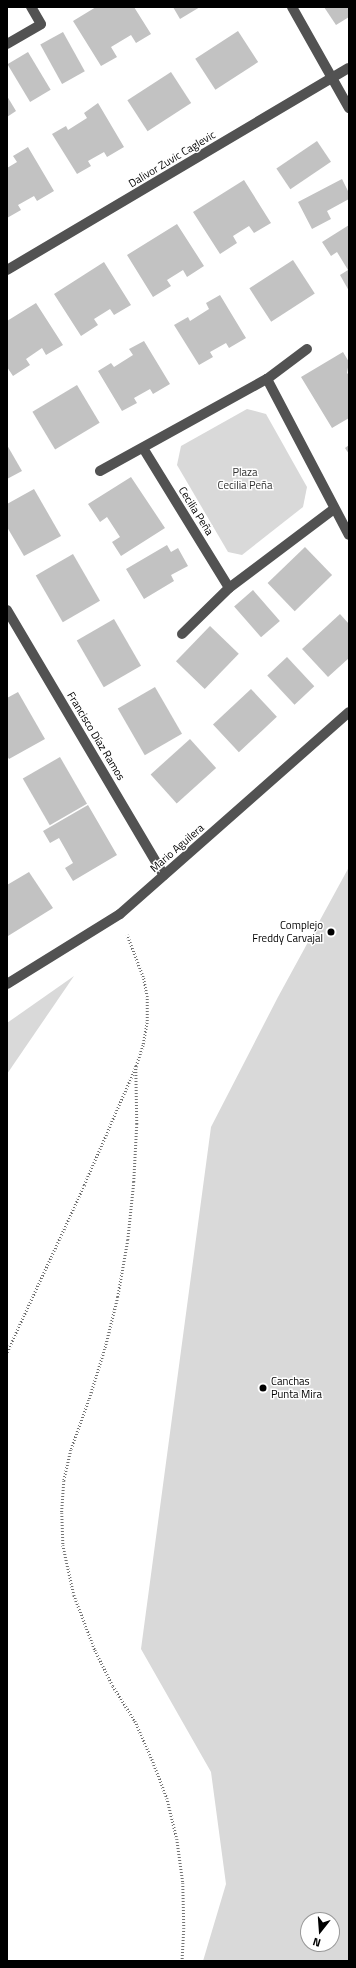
<!DOCTYPE html>
<html>
<head>
<meta charset="utf-8">
<style>
	body { margin:0 }
	#map { position:relative; width:356px; height:1968px; overflow:hidden; background:#fff; font-family:"Titillium Web",sans-serif }
	div>[style] { position:absolute }
	[style*='--x'] { left:calc(var(--x)*1px); top:calc(var(--y)*1px); width:calc(var(--w)*1px); rotate:calc(var(--a)*1deg) }
	.green>* { inset:0; background:#d9d9d9 }
	.building>* { inset:0; background:#c2c2c2; transform-origin:0 0 }
	.path>* { height:2.5px; margin-top:-1.25px; transform-origin:0; background:repeating-linear-gradient(90deg,#747474 0 1px,transparent 0 3px) }
	.minor>* { height:10px; margin:-5px; padding:0 5px; transform-origin:5px; border-radius:5px; background:#525252 }
	.dots>* { width:11px; height:11px; translate:-50% -50%; box-sizing:border-box; border:2px solid #fff; border-radius:50% }
	span { translate:-50% -50%; white-space:nowrap; text-align:center; line-height:1.15; -webkit-text-stroke:3px #fff; paint-order:stroke }
	.street-label { font-size:11px; color:#000 }
	.park-label { font-size:11px; color:#303030 }
	.poi-label { font-size:11px; color:#000 }
	.right { translate:-100% -50%; text-align:right }
	.left { translate:0 -50%; text-align:left }
	.frame { position:absolute; inset:0; border:8px solid #000; pointer-events:none }
	.north { position:absolute; left:300px; top:1912px; width:40px; height:40px; box-sizing:border-box; background:#fff; border:1px solid #999; border-radius:50%; rotate:197deg; font-size:11px; font-weight:700; line-height:16px; text-align:center; color:#000 }
	.north::after { content:''; display:block; margin:auto; width:14px; height:18px; background:#000; clip-path:polygon(50% 0,100% 100%,50% 72%,0 100%) }
</style>
</head>
<body>
<div id="map">
	<div class="green">
		<i style="clip-path:polygon(247px 409px,266px 414px,307px 487px,303px 507px,242px 555px,228px 552px,177px 465px,181px 446px)"></i>
		<i style="clip-path:polygon(evenodd,349px 867px,349px 1961px,203px 1961px,226px 1884px,211px 1772px,141px 1649px,211px 1127px,278px 997px,349px 867px,308px 1920px,332px 1920px,332px 1944px,308px 1944px,308px 1920px)"></i>
		<i style="clip-path:polygon(74px 976px,7px 1074px,7px 1023px)"></i>
	</div>
	<div class="building">
		<i style="clip-path:polygon(96px 7px,134px 7px,151px 34px,136px 43px,131px 35px,111px 47px,117px 57px,101px 66px,73px 21px)"></i>
		<i style="clip-path:polygon(173px 7px,200px 7px,180px 19px)"></i>
		<i style="clip-path:polygon(324px 7px,349px 7px,349px 17px,336px 25px)"></i>
		<i style="left:238px;top:31px;width:37px;height:51px;rotate:57deg"></i>
		<i style="left:63px;top:32px;width:45px;height:26px;rotate:61deg"></i>
		<i style="left:28px;top:52px;width:44px;height:24px;rotate:59deg"></i>
		<i style="left:171px;top:72px;width:37px;height:52px;rotate:57deg"></i>
		<i style="clip-path:polygon(7px 96px,16px 111px,7px 117px)"></i>
		<i style="clip-path:polygon(98px 103px,124px 147px,107px 157px,104px 152px,88px 161px,91px 166px,77px 174px,52px 134px,66px 126px,68px 130px,87px 118px,84px 113px)"></i>
		<i style="left:317px;top:141px;width:25px;height:49px;rotate:56deg"></i>
		<i style="clip-path:polygon(28px 147px,54px 191px,37px 201px,34px 196px,18px 205px,21px 210px,7px 218px,7px 168px,17px 162px,13px 156px)"></i>
		<i style="clip-path:polygon(342px 179px,349px 193px,349px 199px,327px 211px,331px 219px,312px 229px,298px 202px)"></i>
		<i style="clip-path:polygon(244px 180px,271px 223px,254px 233px,249px 226px,233px 236px,237px 243px,220px 254px,193px 212px)"></i>
		<i style="clip-path:polygon(177px 224px,204px 266px,187px 277px,183px 270px,167px 280px,171px 286px,153px 297px,127px 255px)"></i>
		<i style="clip-path:polygon(349px 225px,349px 291px,340px 275px,348px 270px,337px 252px,331px 256px,322px 242px)"></i>
		<i style="left:293px;top:260px;width:40px;height:52px;rotate:57deg"></i>
		<i style="clip-path:polygon(104px 262px,131px 305px,114px 315px,110px 309px,94px 319px,98px 325px,81px 336px,54px 294px)"></i>
		<i style="clip-path:polygon(220px 295px,246px 338px,229px 348px,226px 343px,210px 352px,213px 357px,199px 365px,174px 325px,188px 317px,190px 321px,209px 309px,206px 303px)"></i>
		<i style="clip-path:polygon(36px 303px,63px 345px,46px 355px,42px 348px,26px 359px,30px 365px,13px 376px,7px 367px,7px 321px)"></i>
		<i style="clip-path:polygon(144px 341px,170px 384px,153px 394px,150px 389px,134px 398px,137px 403px,122px 411px,98px 371px,111px 363px,114px 367px,133px 355px,129px 349px)"></i>
		<i style="clip-path:polygon(343px 352px,349px 362px,347px 373px,349px 375px,349px 418px,332px 428px,301px 377px)"></i>
		<i style="left:77px;top:385px;width:44px;height:52px;rotate:59deg"></i>
		<i style="clip-path:polygon(7px 445px,22px 471px,7px 479px)"></i>
		<i style="clip-path:polygon(349px 445px,349px 454px,345px 448px)"></i>
		<i style="clip-path:polygon(131px 477px,165px 528px,121px 556px,112px 542px,120px 537px,107px 517px,100px 522px,88px 504px)"></i>
		<i style="clip-path:polygon(34px 489px,61px 536px,24px 556px,7px 527px,7px 504px)"></i>
		<i style="clip-path:polygon(167px 545px,171px 552px,178px 548px,188px 566px,171px 575px,174px 581px,144px 599px,126px 569px)"></i>
		<i style="left:305px;top:547px;width:39px;height:52px;rotate:46deg"></i>
		<i style="left:73px;top:554px;width:54px;height:43px;rotate:60deg"></i>
		<i style="left:253px;top:590px;width:41px;height:25px;rotate:49deg"></i>
		<i style="clip-path:polygon(340px 614px,349px 624px,349px 658px,328px 677px,302px 649px)"></i>
		<i style="left:114px;top:619px;width:54px;height:43px;rotate:60deg"></i>
		<i style="left:210px;top:626px;width:40px;height:49px;rotate:44deg"></i>
		<i style="left:287px;top:657px;width:40px;height:27px;rotate:47deg"></i>
		<i style="left:155px;top:687px;width:54px;height:43px;rotate:60deg"></i>
		<i style="left:251px;top:689px;width:38px;height:52px;rotate:47deg"></i>
		<i style="clip-path:polygon(18px 692px,45px 739px,9px 759px,7px 756px,7px 698px)"></i>
		<i style="left:190px;top:739px;width:39px;height:53px;rotate:48deg"></i>
		<i style="left:60px;top:757px;width:54px;height:43px;rotate:60deg"></i>
		<i style="clip-path:polygon(88px 805px,117px 855px,73px 881px,65px 868px,73px 863px,67px 852px,59px 838px,50px 843px,43px 831px)"></i>
		<i style="clip-path:polygon(29px 872px,53px 908px,8px 936px,7px 885px)"></i>
	</div>
	<div class="path">
		<i style="--x:136;--y:1066;--w:58;--a:89"></i>
		<i style="--x:137;--y:1124;--w:58;--a:93"></i>
		<i style="--x:134;--y:1182;--w:58;--a:95.9"></i>
		<i style="--x:128;--y:1240;--w:58;--a:100"></i>
		<i style="--x:118;--y:1297;--w:54;--a:104"></i>
		<i style="--x:105;--y:1349;--w:53;--a:107.4"></i>
		<i style="--x:89;--y:1400;--w:53;--a:109.8"></i>
		<i style="--x:71;--y:1450;--w:32;--a:103"></i>
		<i style="--x:64;--y:1481;--w:32;--a:94"></i>
		<i style="--x:62;--y:1513;--w:32;--a:88"></i>
		<i style="--x:63;--y:1545;--w:51;--a:77.6"></i>
		<i style="--x:74;--y:1595;--w:59;--a:69.1"></i>
		<i style="--x:95;--y:1650;--w:40;--a:63.4"></i>
		<i style="--x:113;--y:1686;--w:41;--a:57.8"></i>
		<i style="--x:135;--y:1721;--w:42;--a:65.9"></i>
		<i style="--x:152;--y:1759;--w:42;--a:69"></i>
		<i style="--x:167;--y:1798;--w:42;--a:76.3"></i>
		<i style="--x:177;--y:1839;--w:44;--a:82.2"></i>
		<i style="--x:183;--y:1883;--w:45;--a:88.7"></i>
		<i style="--x:184;--y:1928;--w:33;--a:93"></i>
		<i style="--x:7;--y:1352;--w:184;--a:-65.2"></i>
		<i style="--x:84;--y:1185;--w:130;--a:-66.4"></i>
		<i style="--x:136;--y:1066;--w:23;--a:-72"></i>
		<i style="--x:143;--y:1044;--w:23;--a:-80"></i>
		<i style="--x:147;--y:1021;--w:24;--a:-90"></i>
		<i style="--x:147;--y:997;--w:20;--a:-101"></i>
		<i style="--x:143;--y:977;--w:45;--a:-110.9"></i>
	</div>
	<div class="minor">
		<i style="--x:292;--y:7;--w:116;--a:60.6"></i>
		<i style="--x:7;--y:44;--w:39;--a:-30"></i>
		<i style="--x:41;--y:24;--w:20;--a:-120"></i>
		<i style="--x:7;--y:270;--w:397;--a:-30.6"></i>
		<i style="--x:267;--y:379;--w:176;--a:62.3"></i>
		<i style="--x:143;--y:448;--w:164;--a:58.4"></i>
		<i style="--x:100;--y:471;--w:191;--a:-28.9"></i>
		<i style="--x:267;--y:379;--w:50;--a:-36.9"></i>
		<i style="--x:7;--y:610;--w:308;--a:59.4"></i>
		<i style="--x:182;--y:634;--w:66;--a:-44.4"></i>
		<i style="--x:229;--y:588;--w:131;--a:-37"></i>
		<i style="--x:7;--y:984;--w:133;--a:-31.8"></i>
		<i style="--x:120;--y:914;--w:305;--a:-41.4"></i>
	</div>
	<div class="dots">
		<i style="left:331px;top:932px;background:#000"></i>
		<i style="left:263px;top:1388px;background:#000"></i>
	</div>
	<div class="street-label">
		<span style="left:172px;top:159px;rotate:-31deg">Dalivor Zuvic Caglevic</span>
		<span style="left:196px;top:511px;rotate:58deg">Cecilia Peña</span>
		<span style="left:96px;top:736px;rotate:59deg">Francisco Díaz Ramos</span>
		<span style="left:177px;top:848px;rotate:-41deg">Mario Aguilera</span>
	</div>
	<div class="park-label">
		<span style="left:245px;top:479px">Plaza<br>Cecilia Peña</span>
	</div>
	<div class="poi-label">
		<span class="right" style="left:323px;top:932px">Complejo<br>Freddy Carvajal</span>
		<span class="left" style="left:271px;top:1388px">Canchas<br>Punta Mira</span>
	</div>
	<div class="frame"></div>
	<div class="north">N</div>
</div>
</body>
</html>
